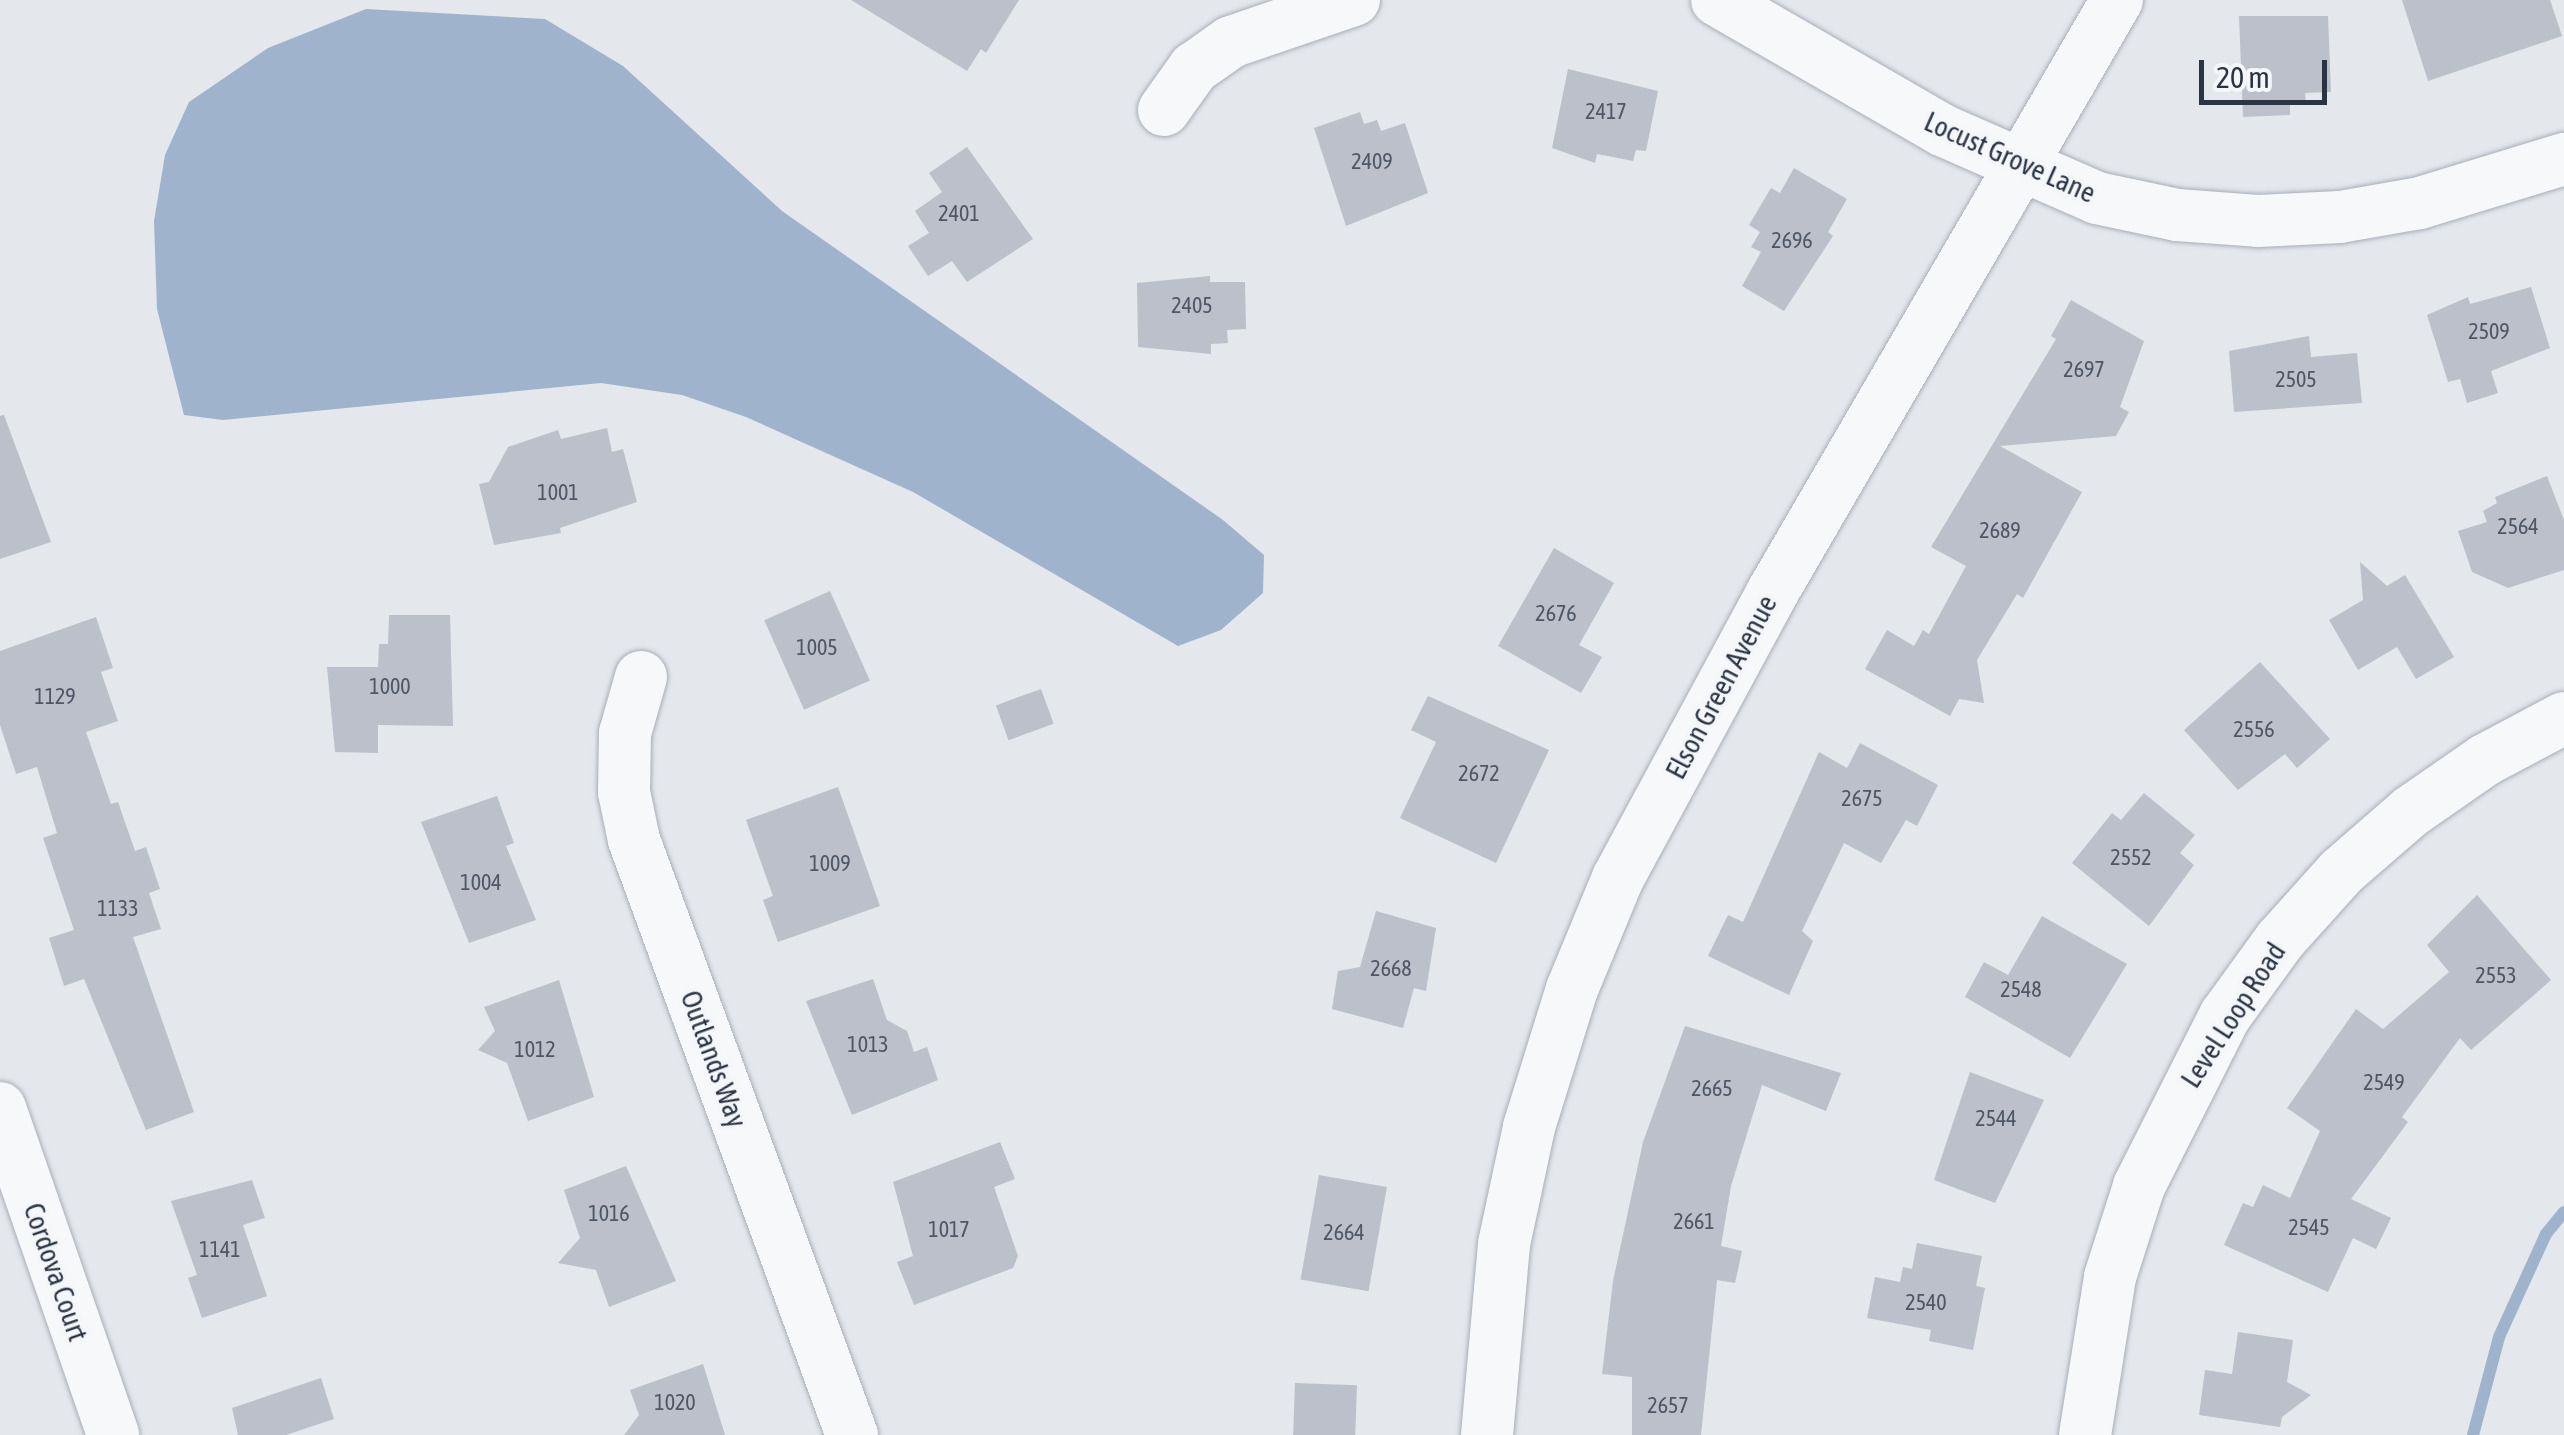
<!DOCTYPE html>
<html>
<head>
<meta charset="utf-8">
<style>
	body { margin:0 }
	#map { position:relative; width:2564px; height:1435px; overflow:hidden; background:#e4e7ec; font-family:"Asap Condensed",sans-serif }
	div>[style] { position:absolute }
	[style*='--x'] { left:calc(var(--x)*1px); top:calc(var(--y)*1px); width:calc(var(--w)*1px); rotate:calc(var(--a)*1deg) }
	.water>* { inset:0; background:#9fb4cc }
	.stream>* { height:12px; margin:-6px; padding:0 6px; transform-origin:6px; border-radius:6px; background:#9fb4cc }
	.building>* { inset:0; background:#bbc0ca; transform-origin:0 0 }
	.roads { filter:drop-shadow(0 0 2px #a9aeb7) drop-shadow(0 0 2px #a9aeb7) }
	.minor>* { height:52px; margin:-26px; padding:0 26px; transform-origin:26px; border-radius:26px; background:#f7f8fa }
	span { translate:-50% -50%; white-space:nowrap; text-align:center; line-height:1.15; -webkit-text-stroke:8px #f4f6f9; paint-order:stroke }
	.number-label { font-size:22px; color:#4f5766 }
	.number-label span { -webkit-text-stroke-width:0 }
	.street-label { font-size:28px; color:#2b3445 }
	.scale { position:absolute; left:2199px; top:60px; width:128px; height:45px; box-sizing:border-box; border:5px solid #2b3445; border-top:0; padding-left:12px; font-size:30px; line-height:35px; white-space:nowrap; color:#2b3445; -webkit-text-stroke:8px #f4f6f9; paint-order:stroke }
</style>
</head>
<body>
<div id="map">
	<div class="water">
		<i style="clip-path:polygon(366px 9px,545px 19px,623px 66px,782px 211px,1223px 520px,1264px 555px,1263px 593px,1221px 630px,1178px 646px,913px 492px,746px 417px,682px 395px,601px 383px,223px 420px,184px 415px,157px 309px,154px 221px,165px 155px,189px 102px,268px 48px)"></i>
	</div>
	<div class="stream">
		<i style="--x:2473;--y:1435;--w:101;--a:-75.1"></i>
		<i style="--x:2499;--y:1337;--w:113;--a:-65.5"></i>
		<i style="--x:2546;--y:1234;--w:28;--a:-51"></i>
	</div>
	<div class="building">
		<i style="clip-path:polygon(851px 0,1019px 0,986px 53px,981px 49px,967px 71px)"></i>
		<i style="clip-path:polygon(2402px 0,2550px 0,2562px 36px,2428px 81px)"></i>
		<i style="clip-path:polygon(2239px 16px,2328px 16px,2331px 92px,2305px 93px,2306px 104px,2290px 104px,2290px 115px,2243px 117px)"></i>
		<i style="clip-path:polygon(1568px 69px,1658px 91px,1646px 151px,1636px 150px,1633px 161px,1597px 154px,1595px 163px,1552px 148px)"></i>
		<i style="clip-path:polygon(1360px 112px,1364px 124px,1377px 120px,1381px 131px,1405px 123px,1428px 193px,1346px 226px,1314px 128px)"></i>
		<i style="clip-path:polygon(967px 147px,1033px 239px,967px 282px,952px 261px,928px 276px,908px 246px,929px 233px,915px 211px,942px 192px,929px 173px)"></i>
		<i style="clip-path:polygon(1794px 168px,1847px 199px,1828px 232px,1833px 236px,1784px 311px,1742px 286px,1761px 252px,1751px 247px,1760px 232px,1749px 225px,1771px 188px,1780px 193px)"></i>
		<i style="clip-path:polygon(1210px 276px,1210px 282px,1245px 282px,1246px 329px,1227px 330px,1228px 343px,1211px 344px,1211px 354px,1138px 347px,1137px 283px)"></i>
		<i style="clip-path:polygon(2531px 287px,2550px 348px,2491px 371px,2498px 393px,2467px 403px,2460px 379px,2448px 382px,2427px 315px,2468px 297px,2470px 304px)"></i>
		<i style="clip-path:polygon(2071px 300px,2144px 341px,2120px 407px,2129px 412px,2116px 436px,2000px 446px,2082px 492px,2023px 598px,2017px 594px,1977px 660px,1984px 703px,1959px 699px,1950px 716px,1865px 669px,1887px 630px,1914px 646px,1923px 630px,1929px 634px,1966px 566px,1931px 547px,2056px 339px,2051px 336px)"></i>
		<i style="clip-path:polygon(2309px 336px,2311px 357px,2357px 353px,2362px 403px,2234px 412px,2229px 351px)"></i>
		<i style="clip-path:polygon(4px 415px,51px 542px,0 559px,0 416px)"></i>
		<i style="clip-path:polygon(607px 428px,612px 452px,623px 449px,637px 502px,560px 528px,561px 533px,494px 545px,479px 484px,489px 482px,508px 447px,558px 430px,561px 439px)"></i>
		<i style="clip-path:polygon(2547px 476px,2564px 520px,2564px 570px,2508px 588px,2472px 572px,2458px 531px,2487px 522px,2483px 511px,2497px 503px,2495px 497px)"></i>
		<i style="clip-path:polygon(1554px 548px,1614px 583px,1579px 645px,1602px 657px,1581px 693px,1498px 646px)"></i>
		<i style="clip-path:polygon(2360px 562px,2387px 586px,2405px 575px,2454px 657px,2416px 679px,2397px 647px,2358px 670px,2329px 620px,2363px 600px)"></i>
		<i style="left:830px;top:591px;width:98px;height:72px;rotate:66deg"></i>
		<i style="clip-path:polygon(389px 615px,450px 615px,453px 726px,378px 725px,378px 753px,335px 752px,327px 667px,378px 667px,379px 644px,388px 644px)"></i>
		<i style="clip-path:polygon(96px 617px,113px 668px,101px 672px,118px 721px,86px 732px,111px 804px,118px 802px,135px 851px,146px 847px,160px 889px,149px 893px,161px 929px,133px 937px,194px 1112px,146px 1130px,84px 979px,64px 986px,49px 938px,74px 930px,43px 838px,57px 833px,37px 767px,16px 774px,0 725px,0 651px)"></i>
		<i style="clip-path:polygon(2260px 662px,2330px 739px,2297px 768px,2285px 754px,2238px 790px,2184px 730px)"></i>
		<i style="left:1041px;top:689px;width:37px;height:48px;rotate:70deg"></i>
		<i style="clip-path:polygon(1428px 696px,1549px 750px,1496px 863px,1400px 818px,1436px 742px,1411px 730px)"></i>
		<i style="clip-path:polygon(1860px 743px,1938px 785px,1917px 826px,1906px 820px,1881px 863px,1844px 843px,1802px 931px,1813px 941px,1789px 995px,1708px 956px,1728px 915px,1743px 922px,1819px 752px,1847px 768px)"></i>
		<i style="clip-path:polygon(838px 787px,880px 906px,778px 942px,763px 900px,773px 896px,746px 820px)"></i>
		<i style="clip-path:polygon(2144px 793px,2195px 835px,2180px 853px,2194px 865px,2149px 926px,2072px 863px,2112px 813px,2121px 820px)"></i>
		<i style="clip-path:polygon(497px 796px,514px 843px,506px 846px,536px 920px,469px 943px,421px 822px)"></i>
		<i style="clip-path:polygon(2477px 895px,2551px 980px,2471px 1050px,2460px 1038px,2402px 1117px,2408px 1122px,2351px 1199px,2391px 1218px,2376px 1249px,2353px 1238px,2328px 1292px,2224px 1245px,2243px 1203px,2253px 1207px,2263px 1185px,2290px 1198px,2320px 1131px,2287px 1108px,2356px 1009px,2383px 1029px,2449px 972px,2427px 945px)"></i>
		<i style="clip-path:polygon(1376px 911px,1436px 928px,1426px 991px,1414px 988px,1403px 1028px,1332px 1009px,1338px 971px,1360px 967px)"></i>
		<i style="clip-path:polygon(2042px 916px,2127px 964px,2070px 1058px,1965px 997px,1984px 962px,2008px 975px)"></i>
		<i style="clip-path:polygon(873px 979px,887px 1020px,907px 1031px,914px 1052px,927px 1047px,938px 1080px,852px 1115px,806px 1001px)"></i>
		<i style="clip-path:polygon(559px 980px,594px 1097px,528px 1121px,507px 1063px,478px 1050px,495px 1031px,484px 1007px)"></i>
		<i style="clip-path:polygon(1685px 1026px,1841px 1073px,1826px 1111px,1762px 1085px,1731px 1186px,1721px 1246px,1742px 1251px,1735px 1283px,1717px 1280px,1701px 1435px,1632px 1435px,1632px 1377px,1602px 1374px,1613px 1281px,1643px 1142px)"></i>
		<i style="clip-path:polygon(1970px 1072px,2044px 1100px,1995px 1203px,1934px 1180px)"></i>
		<i style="clip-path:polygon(1000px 1142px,1015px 1179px,994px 1187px,1018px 1256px,1013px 1268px,914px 1305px,897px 1262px,913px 1256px,893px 1182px)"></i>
		<i style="clip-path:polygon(626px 1166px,676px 1281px,609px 1307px,596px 1270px,558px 1263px,580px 1238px,564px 1190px)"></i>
		<i style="left:1319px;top:1175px;width:69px;height:106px;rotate:10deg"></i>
		<i style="clip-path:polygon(252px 1180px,265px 1218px,243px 1225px,267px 1296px,202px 1318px,188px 1278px,197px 1275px,171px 1201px)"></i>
		<i style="clip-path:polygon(1917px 1243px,1982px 1256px,1976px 1286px,1985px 1288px,1973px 1350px,1929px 1341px,1931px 1330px,1867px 1318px,1875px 1277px,1900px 1282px,1903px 1267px,1912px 1269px)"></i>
		<i style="clip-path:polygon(2238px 1332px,2293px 1340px,2287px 1382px,2311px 1395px,2282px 1417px,2280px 1427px,2199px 1415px,2205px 1370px,2232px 1374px)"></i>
		<i style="clip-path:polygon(703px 1364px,725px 1435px,624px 1435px,639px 1415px,630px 1390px)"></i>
		<i style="clip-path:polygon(321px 1378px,334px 1419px,286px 1435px,238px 1435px,232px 1408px)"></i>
		<i style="left:1295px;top:1383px;width:62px;height:52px;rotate:2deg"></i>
	</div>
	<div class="roads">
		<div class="minor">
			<i style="--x:1717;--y:0;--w:260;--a:30"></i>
			<i style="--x:1942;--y:130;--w:169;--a:23.7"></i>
			<i style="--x:2097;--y:198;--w:82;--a:12"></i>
			<i style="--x:2177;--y:215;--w:81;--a:4.2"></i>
			<i style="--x:2258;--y:221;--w:82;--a:-2.8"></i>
			<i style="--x:2340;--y:217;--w:81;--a:-9.9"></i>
			<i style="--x:2420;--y:203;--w:151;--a:-17"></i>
			<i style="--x:1164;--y:110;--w:52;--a:-54.5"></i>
			<i style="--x:1194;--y:68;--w:45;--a:-35.1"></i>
			<i style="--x:1231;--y:42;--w:130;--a:-18.9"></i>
			<i style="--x:641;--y:677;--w:58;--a:105.9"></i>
			<i style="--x:625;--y:733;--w:59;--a:91"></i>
			<i style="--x:624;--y:792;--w:49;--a:78.2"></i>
			<i style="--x:634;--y:840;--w:634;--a:69.88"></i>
			<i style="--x:0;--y:1108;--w:346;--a:70.9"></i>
			<i style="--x:1487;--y:1435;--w:192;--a:-84.9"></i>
			<i style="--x:1504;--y:1244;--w:120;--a:-77.9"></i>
			<i style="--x:1529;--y:1127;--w:145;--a:-72.7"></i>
			<i style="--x:1572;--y:989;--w:120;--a:-67.5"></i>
			<i style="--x:1618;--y:878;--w:324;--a:-61.6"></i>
			<i style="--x:1772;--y:593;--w:686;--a:-59.81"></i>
			<i style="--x:2085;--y:1435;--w:160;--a:-81"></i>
			<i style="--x:2110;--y:1277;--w:96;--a:-72.3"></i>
			<i style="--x:2139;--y:1186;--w:191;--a:-63.2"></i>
			<i style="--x:2225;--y:1016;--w:94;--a:-54.1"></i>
			<i style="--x:2280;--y:940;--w:91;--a:-48.1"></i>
			<i style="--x:2341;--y:872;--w:91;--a:-41"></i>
			<i style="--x:2410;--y:812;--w:91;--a:-34.7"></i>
			<i style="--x:2485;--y:760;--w:89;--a:-28"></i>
		</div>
	</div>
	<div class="number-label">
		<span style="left:1606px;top:112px">2417</span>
		<span style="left:1372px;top:162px">2409</span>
		<span style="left:959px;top:214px">2401</span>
		<span style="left:1792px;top:241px">2696</span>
		<span style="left:1192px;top:306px">2405</span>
		<span style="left:2489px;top:332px">2509</span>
		<span style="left:2084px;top:370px">2697</span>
		<span style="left:2296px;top:380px">2505</span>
		<span style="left:558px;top:493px">1001</span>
		<span style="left:2518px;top:527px">2564</span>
		<span style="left:2000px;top:531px">2689</span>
		<span style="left:1556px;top:614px">2676</span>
		<span style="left:817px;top:648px">1005</span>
		<span style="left:390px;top:687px">1000</span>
		<span style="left:55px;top:697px">1129</span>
		<span style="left:2254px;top:730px">2556</span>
		<span style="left:1479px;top:774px">2672</span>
		<span style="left:1862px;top:799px">2675</span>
		<span style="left:2131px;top:858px">2552</span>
		<span style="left:830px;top:864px">1009</span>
		<span style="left:481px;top:883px">1004</span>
		<span style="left:118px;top:909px">1133</span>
		<span style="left:1391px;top:969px">2668</span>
		<span style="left:2496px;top:976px">2553</span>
		<span style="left:2021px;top:990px">2548</span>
		<span style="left:868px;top:1045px">1013</span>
		<span style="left:535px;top:1050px">1012</span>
		<span style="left:2384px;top:1083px">2549</span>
		<span style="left:1712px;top:1089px">2665</span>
		<span style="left:1996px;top:1119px">2544</span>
		<span style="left:609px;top:1214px">1016</span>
		<span style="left:1694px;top:1222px">2661</span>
		<span style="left:2309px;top:1228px">2545</span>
		<span style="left:949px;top:1230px">1017</span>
		<span style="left:1344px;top:1233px">2664</span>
		<span style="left:220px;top:1250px">1141</span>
		<span style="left:1926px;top:1303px">2540</span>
		<span style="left:675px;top:1403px">1020</span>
		<span style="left:1668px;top:1406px">2657</span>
	</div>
	<div class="street-label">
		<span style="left:2010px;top:157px;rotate:24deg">Locust Grove Lane</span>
		<span style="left:1721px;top:687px;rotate:-62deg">Elson Green Avenue</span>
		<span style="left:2233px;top:1015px;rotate:-57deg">Level Loop Road</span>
		<span style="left:714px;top:1059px;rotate:70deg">Outlands Way</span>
		<span style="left:56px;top:1272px;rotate:71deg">Cordova Court</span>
	</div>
	<div class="scale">20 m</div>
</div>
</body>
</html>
